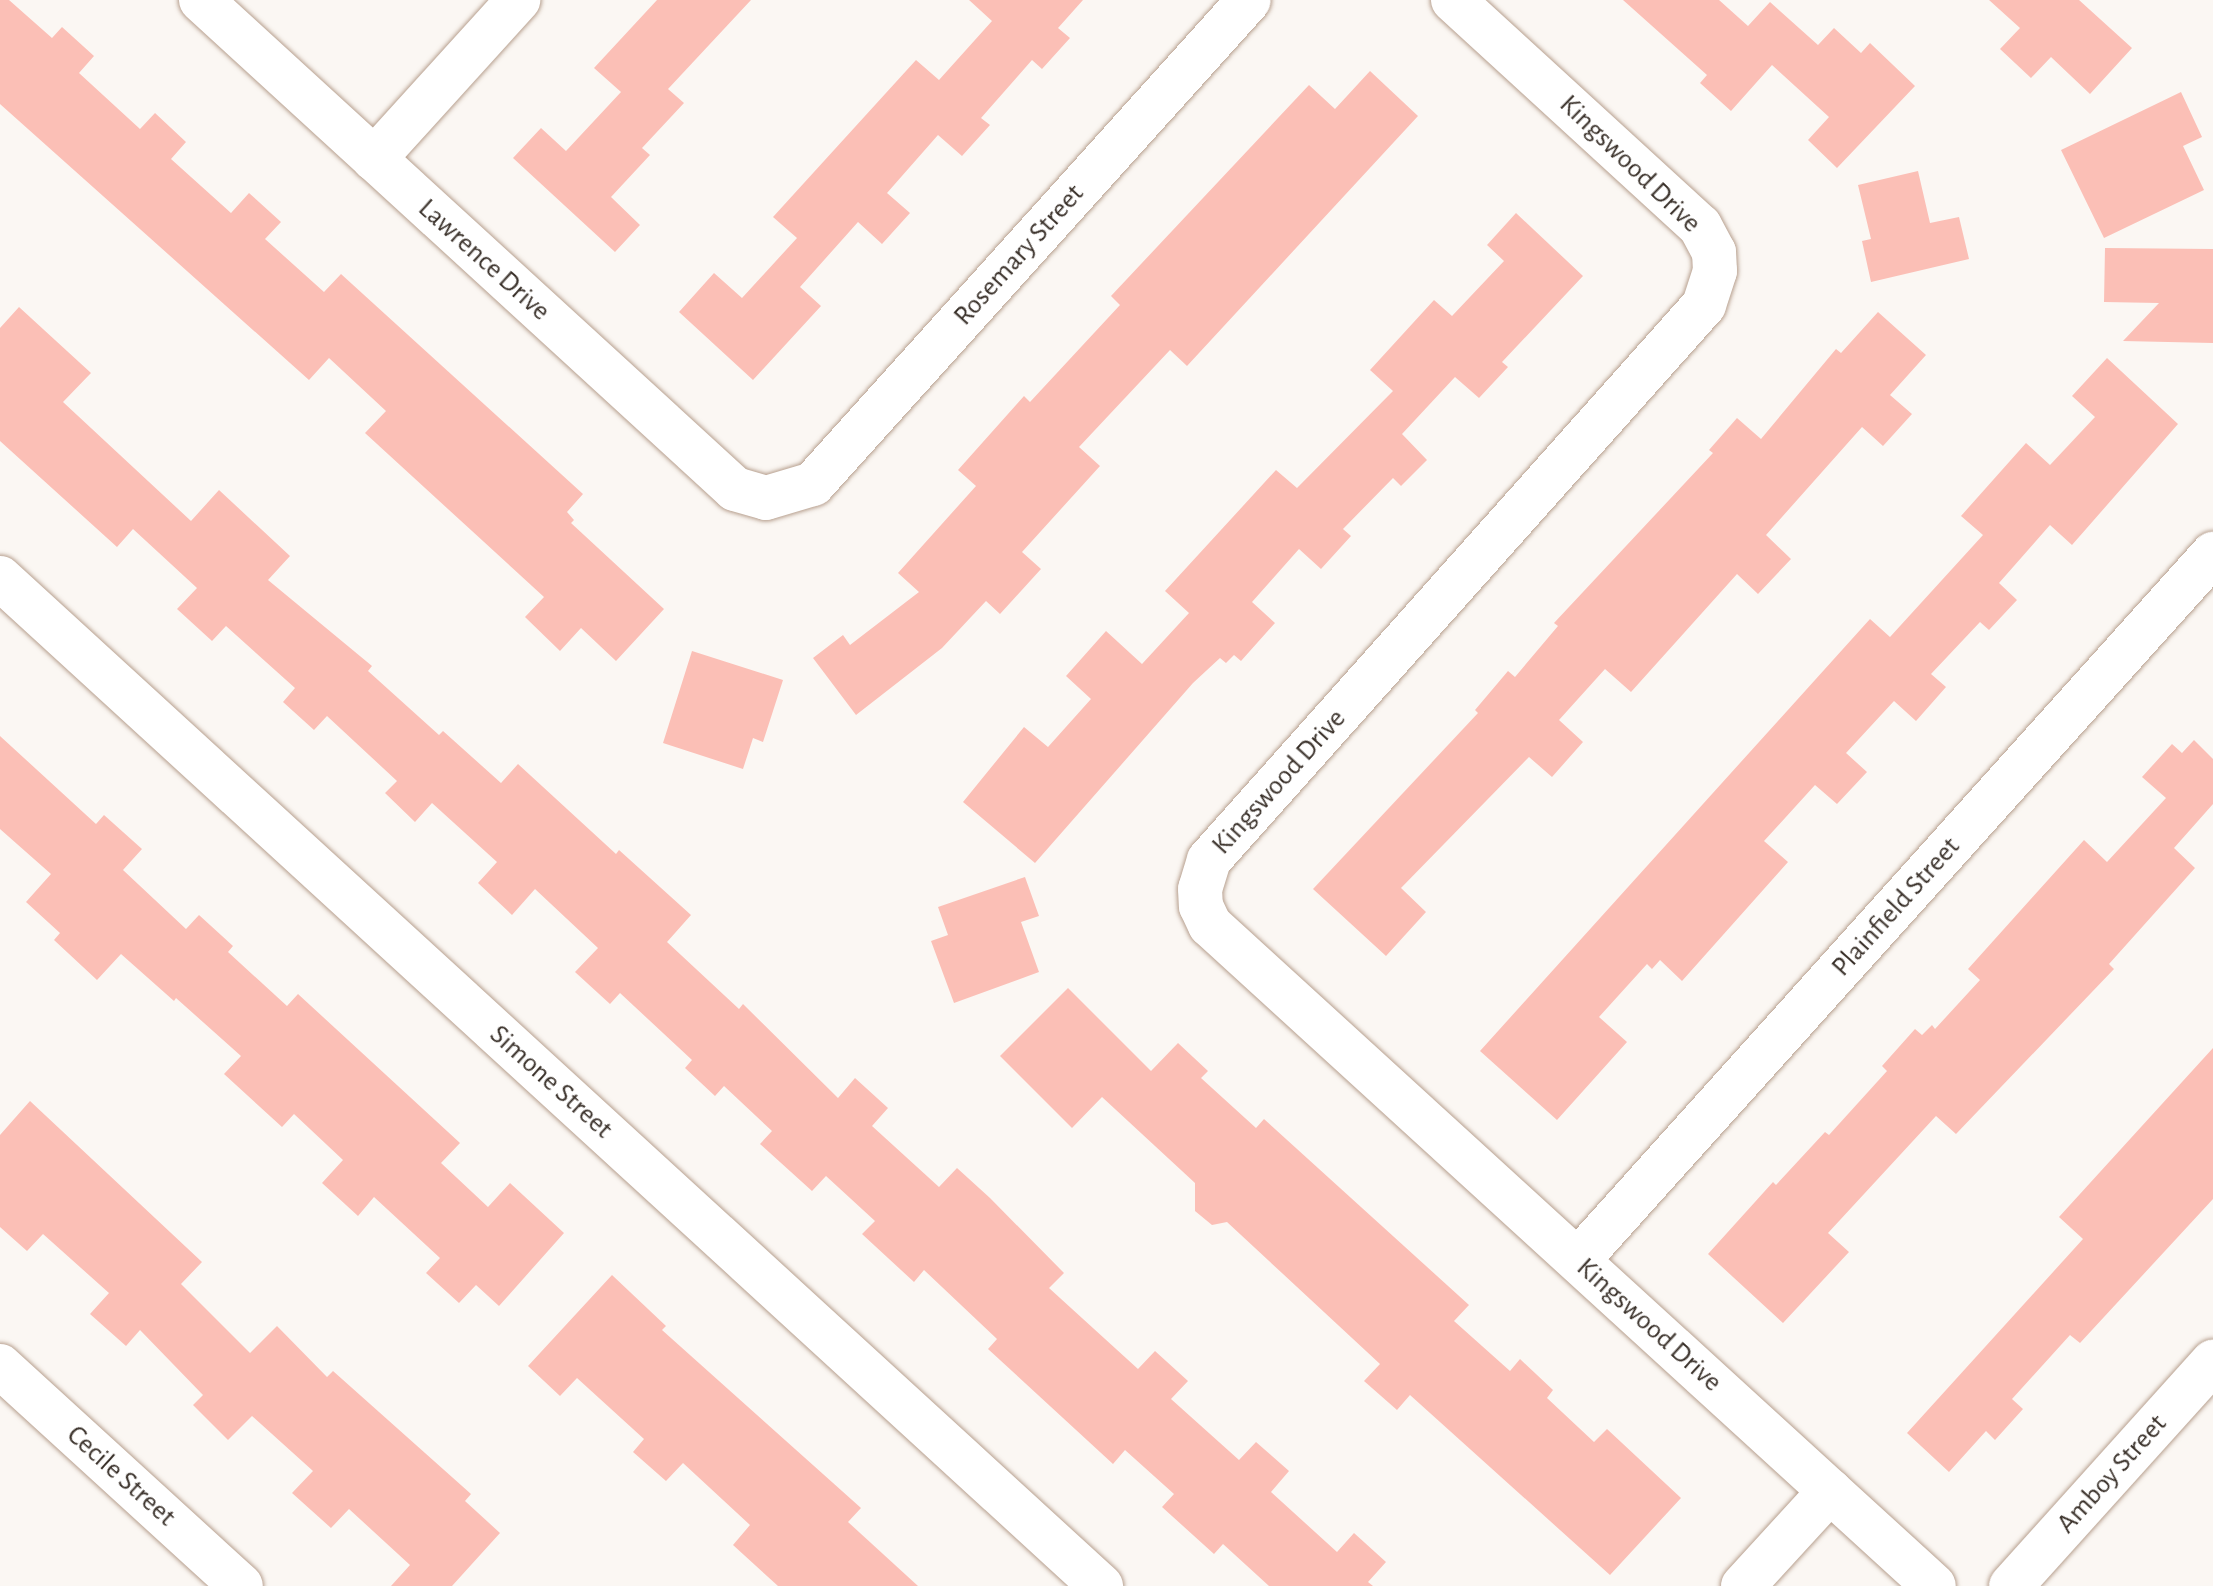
<!DOCTYPE html>
<html>
<head>
<meta charset="utf-8">
<style>
	body { margin:0 }
	#map { position:relative; width:2213px; height:1586px; overflow:hidden; background:#fbf7f3; font-family:"Alegreya Sans",sans-serif }
	div>[style] { position:absolute }
	[style*='--x'] { left:calc(var(--x)*1px); top:calc(var(--y)*1px); width:calc(var(--w)*1px); rotate:calc(var(--a)*1deg) }
	.building>* { inset:0; background:#fbbfb6 }
	.roads { filter:drop-shadow(0 0 2px #b7a08f) drop-shadow(0 0 2px #b7a08f) }
	.minor>* { height:44px; margin:-22px; padding:0 22px; transform-origin:22px; border-radius:22px; background:#fff }
	span { translate:-50% -50%; white-space:nowrap; text-align:center; line-height:1.15; -webkit-text-stroke:6px #fff; paint-order:stroke }
	.street-label { font-size:28px; color:#382f28 }
</style>
</head>
<body>
<div id="map">
	<div class="building">
		<i style="clip-path:polygon(0 0,9px 0,52px 38px,62px 27px,94px 56px,79px 73px,140px 129px,155px 113px,186px 142px,171px 159px,231px 213px,249px 193px,281px 222px,265px 239px,324px 292px,341px 274px,583px 494px,567px 512px,574px 520px,571px 523px,664px 609px,616px 661px,581px 628px,560px 651px,525px 617px,544px 597px,365px 433px,386px 411px,329px 358px,309px 380px,0 104px)"></i>
		<i style="clip-path:polygon(657px 0,751px 0,668px 89px,684px 103px,642px 148px,650px 155px,611px 197px,640px 225px,615px 252px,513px 158px,541px 128px,566px 151px,621px 92px,594px 68px)"></i>
		<i style="clip-path:polygon(969px 0,1083px 0,1058px 28px,1070px 38px,1042px 69px,1032px 60px,981px 118px,990px 125px,962px 156px,938px 135px,887px 193px,910px 213px,882px 244px,858px 222px,800px 287px,821px 306px,753px 380px,679px 312px,714px 273px,742px 298px,797px 238px,773px 217px,916px 60px,939px 80px,992px 21px)"></i>
		<i style="clip-path:polygon(1623px 0,1719px 0,1748px 26px,1770px 2px,1818px 45px,1834px 28px,1861px 53px,1870px 43px,1915px 86px,1837px 168px,1808px 140px,1829px 117px,1772px 65px,1731px 111px,1700px 83px,1707px 75px)"></i>
		<i style="clip-path:polygon(1989px 0,2079px 0,2132px 48px,2090px 94px,2051px 57px,2031px 78px,2000px 49px,2020px 28px)"></i>
		<i style="clip-path:polygon(1370px 71px,1418px 116px,1187px 366px,1170px 350px,1079px 447px,1100px 466px,1022px 552px,1041px 569px,1000px 614px,986px 601px,942px 648px,856px 715px,813px 658px,843px 635px,850px 645px,919px 592px,898px 573px,976px 486px,958px 470px,1024px 396px,1030px 402px,1120px 305px,1111px 296px,1309px 85px,1335px 109px)"></i>
		<i style="clip-path:polygon(2181px 92px,2202px 137px,2183px 146px,2204px 190px,2104px 238px,2061px 150px)"></i>
		<i style="clip-path:polygon(1918px 171px,1930px 223px,1959px 217px,1969px 259px,1871px 282px,1862px 241px,1871px 239px,1858px 185px)"></i>
		<i style="clip-path:polygon(1516px 213px,1583px 276px,1502px 362px,1508px 367px,1479px 398px,1455px 377px,1402px 434px,1427px 460px,1401px 486px,1393px 478px,1343px 529px,1351px 536px,1321px 569px,1299px 549px,1252px 602px,1275px 623px,1241px 661px,1234px 655px,1226px 663px,1220px 658px,1193px 683px,1035px 863px,963px 802px,1024px 727px,1048px 747px,1091px 699px,1066px 676px,1106px 631px,1142px 664px,1189px 613px,1165px 591px,1276px 470px,1297px 488px,1393px 391px,1370px 370px,1434px 300px,1452px 316px,1504px 261px,1487px 245px)"></i>
		<i style="clip-path:polygon(2105px 248px,2213px 249px,2213px 343px,2123px 341px,2159px 303px,2104px 302px)"></i>
		<i style="clip-path:polygon(19px 307px,91px 373px,63px 402px,191px 521px,219px 490px,290px 556px,268px 580px,372px 666px,368px 671px,439px 735px,443px 731px,501px 783px,518px 764px,616px 854px,619px 850px,691px 915px,667px 942px,739px 1009px,743px 1004px,838px 1098px,855px 1078px,888px 1108px,872px 1126px,939px 1187px,957px 1168px,990px 1198px,1064px 1273px,1049px 1288px,1138px 1369px,1155px 1351px,1188px 1381px,1171px 1399px,1239px 1460px,1256px 1442px,1289px 1471px,1271px 1492px,1337px 1552px,1354px 1533px,1386px 1562px,1368px 1582px,1373px 1586px,1269px 1586px,1223px 1544px,1214px 1554px,1162px 1507px,1174px 1494px,1125px 1450px,1113px 1464px,988px 1349px,997px 1339px,924px 1270px,914px 1282px,862px 1234px,875px 1221px,826px 1176px,812px 1191px,760px 1144px,772px 1131px,724px 1086px,715px 1096px,685px 1068px,692px 1060px,620px 993px,610px 1004px,575px 972px,598px 948px,535px 889px,512px 915px,478px 883px,497px 862px,432px 803px,415px 822px,385px 793px,397px 781px,327px 716px,314px 730px,283px 702px,295px 688px,226px 626px,212px 641px,177px 609px,197px 588px,133px 529px,117px 547px,0 441px,0 328px)"></i>
		<i style="clip-path:polygon(1878px 312px,1926px 355px,1890px 395px,1912px 414px,1883px 446px,1862px 427px,1766px 535px,1791px 559px,1758px 594px,1737px 574px,1631px 692px,1605px 669px,1559px 720px,1583px 742px,1552px 777px,1529px 757px,1401px 888px,1426px 912px,1386px 956px,1313px 889px,1478px 713px,1475px 710px,1508px 671px,1515px 677px,1558px 626px,1554px 623px,1713px 453px,1709px 450px,1737px 418px,1761px 439px,1836px 349px,1841px 353px)"></i>
		<i style="clip-path:polygon(2107px 358px,2178px 424px,2072px 545px,2050px 525px,1999px 583px,2017px 600px,1989px 630px,1980px 622px,1931px 674px,1946px 687px,1916px 721px,1894px 701px,1846px 753px,1867px 772px,1837px 804px,1815px 785px,1764px 841px,1788px 862px,1682px 981px,1660px 960px,1652px 969px,1647px 964px,1599px 1017px,1627px 1042px,1557px 1120px,1480px 1051px,1870px 619px,1890px 637px,1983px 535px,1961px 516px,2026px 443px,2050px 465px,2095px 417px,2072px 396px)"></i>
		<i style="clip-path:polygon(692px 651px,783px 680px,763px 742px,753px 738px,743px 769px,663px 743px)"></i>
		<i style="clip-path:polygon(0 736px,96px 824px,104px 815px,142px 849px,123px 870px,186px 929px,199px 915px,233px 946px,228px 952px,287px 1006px,298px 994px,460px 1143px,441px 1163px,488px 1207px,510px 1183px,564px 1233px,499px 1306px,476px 1285px,459px 1303px,426px 1273px,440px 1258px,374px 1197px,358px 1216px,322px 1183px,343px 1160px,294px 1114px,282px 1127px,224px 1074px,241px 1056px,176px 998px,174px 1001px,121px 954px,97px 980px,54px 940px,60px 933px,26px 902px,51px 874px,0 829px)"></i>
		<i style="clip-path:polygon(2194px 740px,2213px 759px,2213px 804px,2174px 848px,2195px 868px,2109px 964px,2114px 969px,1956px 1134px,1936px 1116px,1828px 1233px,1849px 1252px,1783px 1323px,1708px 1254px,1773px 1182px,1776px 1185px,1825px 1132px,1829px 1135px,1887px 1071px,1882px 1066px,1915px 1029px,1922px 1035px,1932px 1025px,1935px 1029px,1980px 980px,1968px 969px,2084px 840px,2107px 862px,2166px 798px,2142px 777px,2172px 744px,2182px 753px)"></i>
		<i style="clip-path:polygon(1025px 877px,1039px 916px,1021px 922px,1039px 972px,954px 1003px,931px 941px,948px 935px,938px 907px)"></i>
		<i style="clip-path:polygon(1068px 988px,1151px 1071px,1178px 1043px,1208px 1071px,1201px 1078px,1256px 1128px,1264px 1119px,1469px 1305px,1454px 1321px,1510px 1371px,1520px 1359px,1553px 1390px,1547px 1398px,1594px 1442px,1607px 1429px,1681px 1498px,1610px 1575px,1410px 1395px,1397px 1410px,1364px 1381px,1380px 1364px,1227px 1222px,1212px 1225px,1195px 1211px,1195px 1183px,1102px 1097px,1072px 1128px,1000px 1056px)"></i>
		<i style="clip-path:polygon(2213px 1048px,2213px 1199px,2080px 1343px,2070px 1335px,2012px 1399px,2023px 1409px,1995px 1440px,1986px 1431px,1949px 1472px,1907px 1433px,2083px 1239px,2059px 1217px)"></i>
		<i style="clip-path:polygon(30px 1101px,202px 1262px,181px 1284px,250px 1353px,277px 1326px,327px 1377px,333px 1371px,471px 1494px,465px 1501px,500px 1533px,452px 1586px,391px 1586px,410px 1565px,349px 1509px,331px 1528px,292px 1493px,313px 1471px,252px 1416px,228px 1440px,193px 1405px,203px 1395px,140px 1330px,126px 1346px,90px 1314px,109px 1293px,43px 1234px,27px 1251px,0 1227px,0 1135px)"></i>
		<i style="clip-path:polygon(612px 1275px,666px 1326px,662px 1330px,861px 1508px,848px 1522px,918px 1586px,778px 1586px,733px 1545px,750px 1525px,683px 1463px,666px 1481px,633px 1452px,644px 1439px,577px 1378px,560px 1396px,528px 1366px)"></i>
	</div>
	<div class="roads">
		<div class="minor">
			<i style="--x:201;--y:0;--w:724;--a:42.48"></i>
			<i style="--x:735;--y:489;--w:32;--a:16"></i>
			<i style="--x:766;--y:498;--w:49;--a:-16.6"></i>
			<i style="--x:813;--y:484;--w:651;--a:-47.99"></i>
			<i style="--x:1453;--y:0;--w:335;--a:42.5"></i>
			<i style="--x:1700;--y:226;--w:30;--a:62"></i>
			<i style="--x:1714;--y:252;--w:19;--a:87"></i>
			<i style="--x:1715;--y:271;--w:36;--a:108"></i>
			<i style="--x:1704;--y:305;--w:744;--a:131.73"></i>
			<i style="--x:1209;--y:860;--w:30;--a:107"></i>
			<i style="--x:1200;--y:889;--w:17;--a:87"></i>
			<i style="--x:1201;--y:906;--w:21;--a:65"></i>
			<i style="--x:1210;--y:925;--w:980;--a:42.4"></i>
			<i style="--x:374;--y:159;--w:215;--a:-47.8"></i>
			<i style="--x:0;--y:578;--w:1493;--a:42.48"></i>
			<i style="--x:1578;--y:1260;--w:950;--a:-48.03"></i>
			<i style="--x:0;--y:1366;--w:326;--a:42.4"></i>
			<i style="--x:1743;--y:1586;--w:129;--a:-47.5"></i>
			<i style="--x:2011;--y:1586;--w:302;--a:-48"></i>
		</div>
	</div>
	<div class="street-label">
		<span style="left:1630px;top:164px;rotate:44deg">Kingswood Drive</span>
		<span style="left:1019px;top:255px;rotate:-48deg">Rosemary Street</span>
		<span style="left:484px;top:260px;rotate:42deg">Lawrence Drive</span>
		<span style="left:1279px;top:782px;rotate:-48deg">Kingswood Drive</span>
		<span style="left:1896px;top:907px;rotate:-48deg">Plainfield Street</span>
		<span style="left:551px;top:1082px;rotate:42deg">Simone Street</span>
		<span style="left:1649px;top:1325px;rotate:42deg">Kingswood Drive</span>
		<span style="left:2112px;top:1474px;rotate:-48deg">Amboy Street</span>
		<span style="left:121px;top:1476px;rotate:42deg">Cecile Street</span>
	</div>
</div>
</body>
</html>
